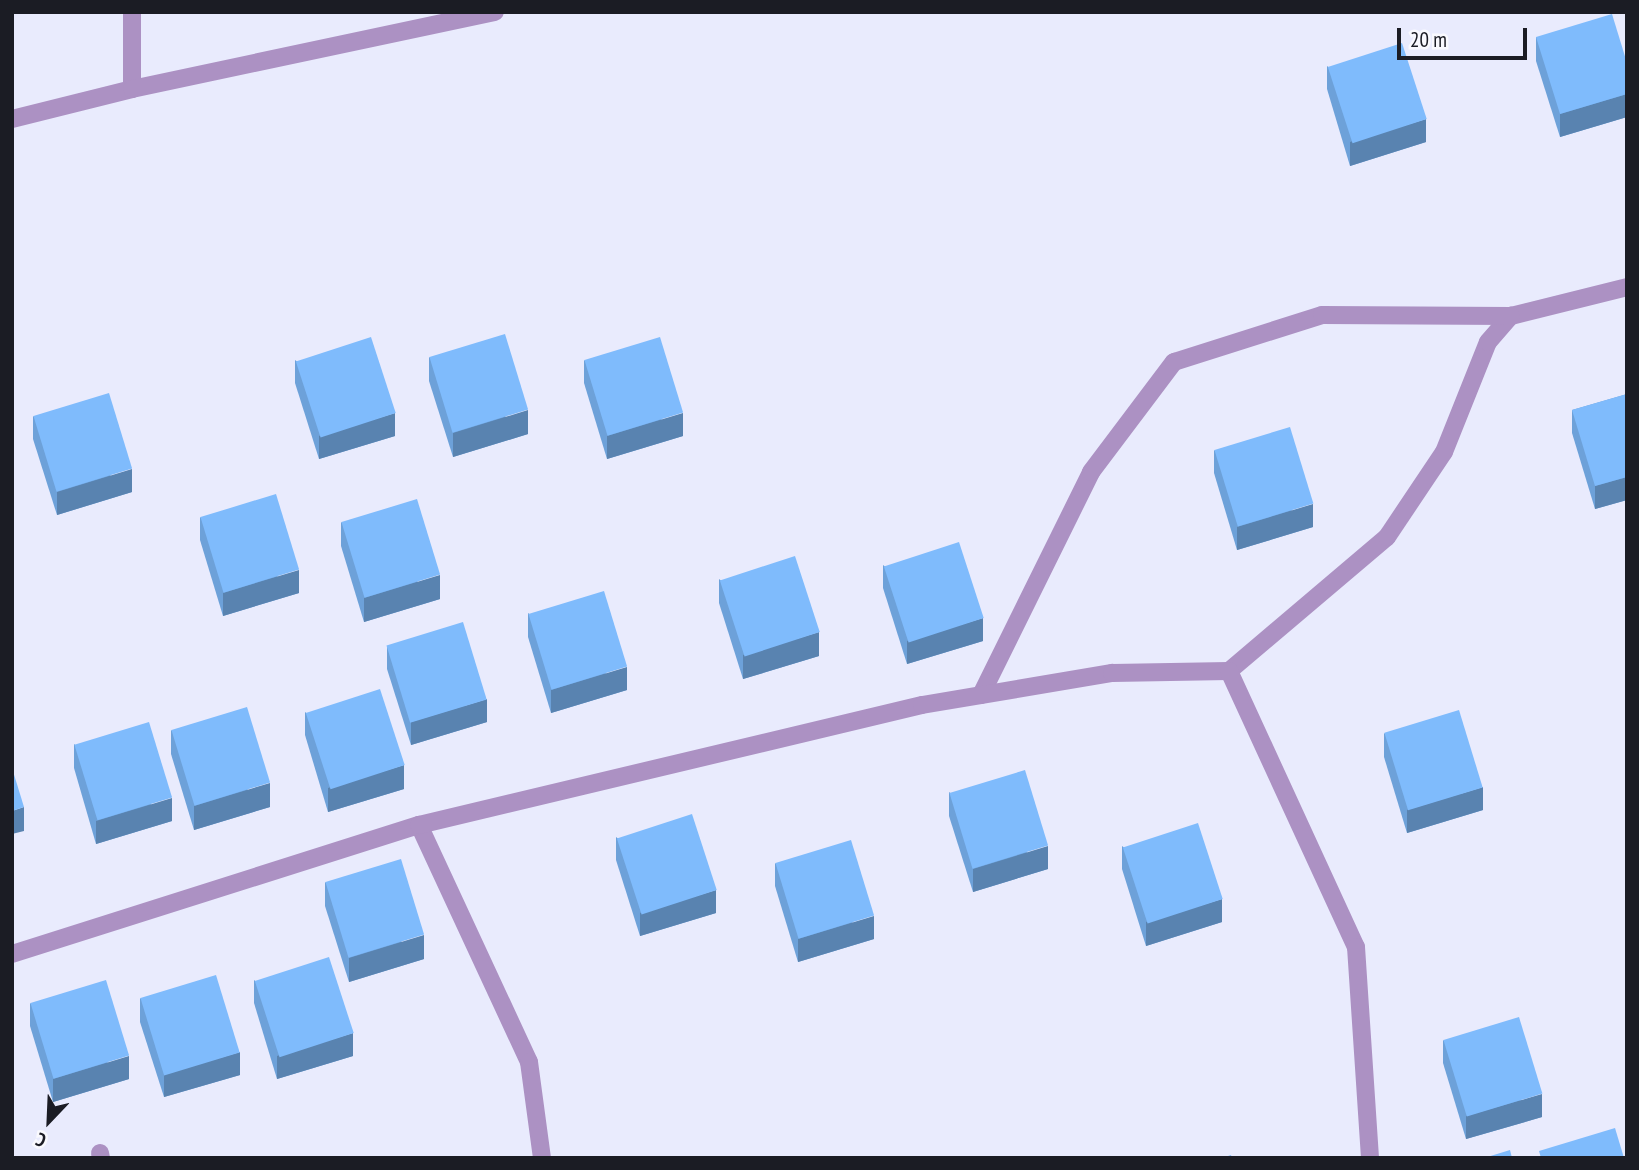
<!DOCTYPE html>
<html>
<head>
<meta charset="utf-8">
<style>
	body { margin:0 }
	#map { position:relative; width:1639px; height:1170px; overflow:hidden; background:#e9ebfd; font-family:"PT Sans Narrow",sans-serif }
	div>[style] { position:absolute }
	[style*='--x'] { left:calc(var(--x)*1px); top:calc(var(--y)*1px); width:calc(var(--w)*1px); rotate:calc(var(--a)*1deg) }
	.minor>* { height:18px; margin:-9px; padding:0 9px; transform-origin:9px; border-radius:9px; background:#ac91c3 }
	.wall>* { inset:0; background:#6da1d9 }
	.shaded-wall>* { inset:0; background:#5983b0 }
	.building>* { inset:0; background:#7fbbfc; transform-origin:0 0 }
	span { translate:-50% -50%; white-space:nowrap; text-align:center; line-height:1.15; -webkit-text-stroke:6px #f9f9fe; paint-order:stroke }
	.frame { position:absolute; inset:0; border:14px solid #1b1c24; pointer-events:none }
	.north { position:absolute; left:14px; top:1086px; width:70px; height:70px; -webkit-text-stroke:5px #f9f9fe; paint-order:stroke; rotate:203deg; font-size:19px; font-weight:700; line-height:28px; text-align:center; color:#1b1c24 }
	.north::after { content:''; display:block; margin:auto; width:24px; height:32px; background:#1b1c24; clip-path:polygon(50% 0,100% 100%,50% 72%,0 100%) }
	.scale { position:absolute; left:1397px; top:28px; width:130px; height:32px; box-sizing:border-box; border:4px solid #1b1c24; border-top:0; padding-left:9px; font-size:21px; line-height:24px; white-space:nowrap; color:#1b1c24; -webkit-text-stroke:5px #f9f9fe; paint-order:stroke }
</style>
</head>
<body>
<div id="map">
	<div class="minor">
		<i style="--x:132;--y:12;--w:77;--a:90"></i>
		<i style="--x:12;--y:119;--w:124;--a:-14"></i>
		<i style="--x:132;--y:89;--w:371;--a:-12"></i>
		<i style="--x:1229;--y:671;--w:207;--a:-40.3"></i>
		<i style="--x:1387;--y:537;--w:102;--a:-56.2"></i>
		<i style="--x:1444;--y:452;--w:118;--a:-68.2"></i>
		<i style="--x:1488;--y:342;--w:35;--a:-49"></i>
		<i style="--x:1511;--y:316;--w:120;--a:-14"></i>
		<i style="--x:981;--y:695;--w:249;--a:-63.7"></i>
		<i style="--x:1091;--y:472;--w:138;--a:-53"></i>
		<i style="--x:1174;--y:362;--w:155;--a:-17.6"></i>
		<i style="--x:1322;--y:315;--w:189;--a:0.3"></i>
		<i style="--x:419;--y:825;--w:261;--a:65.1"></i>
		<i style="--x:529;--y:1062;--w:97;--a:82.3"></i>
		<i style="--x:12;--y:954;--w:427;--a:-17.6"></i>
		<i style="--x:419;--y:825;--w:517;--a:-13.42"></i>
		<i style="--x:922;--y:705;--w:193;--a:-9.6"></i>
		<i style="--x:1112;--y:673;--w:117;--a:-1"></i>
		<i style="--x:1229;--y:671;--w:304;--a:65.3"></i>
		<i style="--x:1356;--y:947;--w:211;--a:86.2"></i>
		<i style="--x:100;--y:1153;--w:5;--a:79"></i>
	</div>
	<div class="wall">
		<i style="clip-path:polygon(1536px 37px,1627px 63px,1627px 117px,1560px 137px,1536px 61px)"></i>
		<i style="clip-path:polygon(1327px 66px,1426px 142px,1350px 166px,1327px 89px)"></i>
		<i style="clip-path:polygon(429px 357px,528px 434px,453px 457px,429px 381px)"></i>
		<i style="clip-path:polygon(295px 360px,395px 436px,319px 459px,295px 383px)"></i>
		<i style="clip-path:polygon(584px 360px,683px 436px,607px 459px,584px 383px)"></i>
		<i style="clip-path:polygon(1627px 394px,1627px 500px,1595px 509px,1572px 433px,1572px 410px)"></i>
		<i style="clip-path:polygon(33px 416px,132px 492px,57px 515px,33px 439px)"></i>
		<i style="clip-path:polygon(1214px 450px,1313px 527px,1237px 550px,1214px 473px)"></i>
		<i style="clip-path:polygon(200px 517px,299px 593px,223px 616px,200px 540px)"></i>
		<i style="clip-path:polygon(341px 522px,440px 599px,364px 622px,341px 546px)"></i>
		<i style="clip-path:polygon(883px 565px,983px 641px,907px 664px,883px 588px)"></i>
		<i style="clip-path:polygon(719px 579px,819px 656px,743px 679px,719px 603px)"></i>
		<i style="clip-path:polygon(528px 613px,627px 690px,551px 713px,528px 637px)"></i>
		<i style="clip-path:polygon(387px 646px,487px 722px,411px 745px,387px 669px)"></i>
		<i style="clip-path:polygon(305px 712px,404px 789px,328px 812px,305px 735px)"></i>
		<i style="clip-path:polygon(171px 730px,270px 807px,194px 830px,171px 754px)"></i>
		<i style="clip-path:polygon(1384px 733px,1483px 810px,1407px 833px,1384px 757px)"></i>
		<i style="clip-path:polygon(74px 744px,172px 821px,96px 844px,74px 768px)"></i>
		<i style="clip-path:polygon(949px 792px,1048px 869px,973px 892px,949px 816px)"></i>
		<i style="clip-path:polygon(616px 837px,716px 913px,640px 936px,616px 860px)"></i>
		<i style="clip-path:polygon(1122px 846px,1222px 922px,1146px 946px,1122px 869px)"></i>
		<i style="clip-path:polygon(775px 863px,874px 939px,798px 962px,775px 886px)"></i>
		<i style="clip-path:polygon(325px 882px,424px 959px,349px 982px,325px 906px)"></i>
		<i style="clip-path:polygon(254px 980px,353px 1056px,277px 1079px,254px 1003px)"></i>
		<i style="clip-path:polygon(140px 998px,240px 1075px,164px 1097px,140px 1022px)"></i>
		<i style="clip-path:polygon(30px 1003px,129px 1079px,53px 1102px,30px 1026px)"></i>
		<i style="clip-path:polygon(1443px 1040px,1542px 1117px,1466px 1139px,1443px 1063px)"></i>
	</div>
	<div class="shaded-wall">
		<i style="clip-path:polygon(1627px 94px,1627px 117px,1560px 137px,1560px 114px)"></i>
		<i style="clip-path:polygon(1426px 119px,1426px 142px,1350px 166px,1350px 142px)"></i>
		<i style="clip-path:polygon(528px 410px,528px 434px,453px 457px,453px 433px)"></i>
		<i style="clip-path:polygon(395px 413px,395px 436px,319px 459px,319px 436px)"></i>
		<i style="clip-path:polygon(683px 413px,683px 436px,607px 459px,607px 436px)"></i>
		<i style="clip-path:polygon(132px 469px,132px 492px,57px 515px,57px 492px)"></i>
		<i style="clip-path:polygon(1627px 477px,1627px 500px,1595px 509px,1595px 486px)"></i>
		<i style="clip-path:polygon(1313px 504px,1313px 527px,1237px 550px,1237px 527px)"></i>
		<i style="clip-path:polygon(299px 570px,299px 593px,223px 616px,223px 593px)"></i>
		<i style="clip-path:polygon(440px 575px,440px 599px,364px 622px,364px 598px)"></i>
		<i style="clip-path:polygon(983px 618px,983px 641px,907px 664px,907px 641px)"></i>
		<i style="clip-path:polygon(819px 632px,819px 656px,743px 679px,743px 655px)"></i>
		<i style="clip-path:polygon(627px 667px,627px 690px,551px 713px,551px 690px)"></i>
		<i style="clip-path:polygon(487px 699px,487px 722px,411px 745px,411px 722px)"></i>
		<i style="clip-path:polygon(404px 765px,404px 789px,328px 812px,328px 788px)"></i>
		<i style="clip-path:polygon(270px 783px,270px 807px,194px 830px,194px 806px)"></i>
		<i style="clip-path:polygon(1483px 787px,1483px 810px,1407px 833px,1407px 810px)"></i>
		<i style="clip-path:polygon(172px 798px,172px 821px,96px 844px,96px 821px)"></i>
		<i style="clip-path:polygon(24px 807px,24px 831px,12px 834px,12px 811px)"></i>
		<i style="clip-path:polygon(1048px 846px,1048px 869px,973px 892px,973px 869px)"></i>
		<i style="clip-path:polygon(716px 890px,716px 913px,640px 936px,640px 913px)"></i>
		<i style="clip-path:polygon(1222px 899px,1222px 922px,1146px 946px,1146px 922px)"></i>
		<i style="clip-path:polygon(874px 916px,874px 939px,798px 962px,798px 939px)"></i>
		<i style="clip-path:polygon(424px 935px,424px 959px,349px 982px,349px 958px)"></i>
		<i style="clip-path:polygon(353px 1033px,353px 1056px,277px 1079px,277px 1056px)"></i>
		<i style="clip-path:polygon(240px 1052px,240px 1075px,164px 1097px,164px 1074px)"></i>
		<i style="clip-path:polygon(129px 1056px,129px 1079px,53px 1102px,53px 1079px)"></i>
		<i style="clip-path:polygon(1542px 1094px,1542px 1117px,1466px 1139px,1466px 1116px)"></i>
	</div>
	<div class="building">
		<i style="clip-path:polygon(1612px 14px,1627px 63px,1627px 94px,1560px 114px,1536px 37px)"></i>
		<i style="left:1402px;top:43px;width:80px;height:78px;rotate:72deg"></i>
		<i style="left:505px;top:334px;width:79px;height:79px;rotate:73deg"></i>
		<i style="left:371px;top:337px;width:80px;height:79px;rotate:72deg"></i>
		<i style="left:660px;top:337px;width:79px;height:79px;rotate:73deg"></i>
		<i style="left:109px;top:393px;width:79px;height:79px;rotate:73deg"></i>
		<i style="clip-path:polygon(1627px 394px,1627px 477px,1595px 486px,1572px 410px)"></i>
		<i style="left:1290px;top:427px;width:80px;height:79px;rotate:73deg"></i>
		<i style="left:276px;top:494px;width:79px;height:79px;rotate:73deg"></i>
		<i style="left:417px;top:499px;width:79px;height:79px;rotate:73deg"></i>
		<i style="left:959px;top:542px;width:80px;height:79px;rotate:72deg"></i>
		<i style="left:795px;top:556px;width:80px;height:79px;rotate:72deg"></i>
		<i style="left:604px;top:591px;width:79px;height:79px;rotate:73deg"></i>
		<i style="left:463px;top:622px;width:81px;height:80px;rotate:73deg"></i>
		<i style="left:380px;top:689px;width:80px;height:78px;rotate:72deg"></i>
		<i style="left:247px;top:707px;width:79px;height:79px;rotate:73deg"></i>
		<i style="left:1459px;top:710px;width:81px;height:78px;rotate:73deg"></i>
		<i style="left:149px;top:722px;width:79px;height:78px;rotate:73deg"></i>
		<i style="clip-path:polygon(12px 768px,24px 807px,12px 811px)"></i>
		<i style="left:1025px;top:770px;width:79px;height:79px;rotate:73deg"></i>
		<i style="left:692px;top:814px;width:80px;height:79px;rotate:72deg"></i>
		<i style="left:1198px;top:823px;width:80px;height:79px;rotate:72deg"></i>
		<i style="left:851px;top:840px;width:79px;height:79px;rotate:73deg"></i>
		<i style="left:401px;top:859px;width:79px;height:79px;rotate:73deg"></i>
		<i style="left:329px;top:957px;width:80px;height:78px;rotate:72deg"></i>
		<i style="left:216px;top:975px;width:81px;height:79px;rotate:73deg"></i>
		<i style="left:106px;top:980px;width:79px;height:79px;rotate:73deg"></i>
		<i style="left:1519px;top:1017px;width:80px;height:79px;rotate:73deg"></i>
		<i style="clip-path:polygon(1615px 1128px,1624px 1158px,1541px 1158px,1539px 1151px)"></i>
		<i style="clip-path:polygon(1510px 1150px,1512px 1158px,1484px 1158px)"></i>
		<i style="clip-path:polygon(1231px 1155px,1232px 1158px,1222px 1158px)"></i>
	</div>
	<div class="frame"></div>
	<div class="north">С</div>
	<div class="scale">20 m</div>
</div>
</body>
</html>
